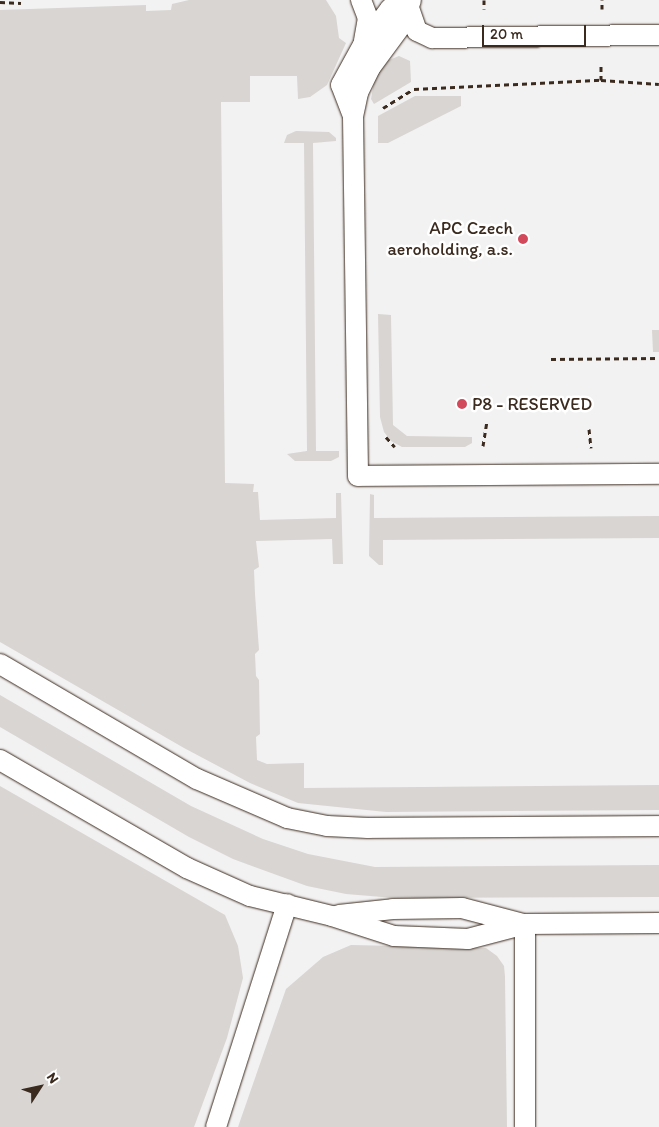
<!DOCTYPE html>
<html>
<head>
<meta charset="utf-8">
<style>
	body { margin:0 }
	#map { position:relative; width:659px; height:1127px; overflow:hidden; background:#f3f2f2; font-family:Itim,sans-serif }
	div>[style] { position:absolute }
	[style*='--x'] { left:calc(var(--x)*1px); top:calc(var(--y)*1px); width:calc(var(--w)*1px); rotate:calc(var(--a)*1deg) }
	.green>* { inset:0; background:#d8d5d2 }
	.path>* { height:3px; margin-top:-1.5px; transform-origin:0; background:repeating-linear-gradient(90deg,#3b2a1e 0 5px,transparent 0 9px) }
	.roads { filter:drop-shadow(0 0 1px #3b2a1e) drop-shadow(0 0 1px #3b2a1e) }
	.lane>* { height:20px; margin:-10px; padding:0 10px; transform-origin:10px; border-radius:10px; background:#fff }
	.dots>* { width:14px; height:14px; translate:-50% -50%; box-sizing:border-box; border:2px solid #fff; border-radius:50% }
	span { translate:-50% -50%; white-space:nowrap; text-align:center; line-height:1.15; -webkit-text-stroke:5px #fff; paint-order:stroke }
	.poi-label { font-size:18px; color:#3b2a1e }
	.right { translate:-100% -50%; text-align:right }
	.left { translate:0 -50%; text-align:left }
	.north { position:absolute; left:15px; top:1062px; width:50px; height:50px; -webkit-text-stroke:4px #fff; paint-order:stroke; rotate:55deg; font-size:14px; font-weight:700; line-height:20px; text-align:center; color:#3b2a1e }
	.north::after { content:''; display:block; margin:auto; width:18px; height:22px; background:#3b2a1e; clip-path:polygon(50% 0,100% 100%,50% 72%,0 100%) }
	.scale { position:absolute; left:482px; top:25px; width:104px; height:22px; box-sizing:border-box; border:2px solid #3b2a1e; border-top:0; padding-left:6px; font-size:15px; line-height:18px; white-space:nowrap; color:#3b2a1e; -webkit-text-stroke:4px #fff; paint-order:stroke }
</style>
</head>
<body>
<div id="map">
	<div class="green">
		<i style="clip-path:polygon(189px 0,326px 0,336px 16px,339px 38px,346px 43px,327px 85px,310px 97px,298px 99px,297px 76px,250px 76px,250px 102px,221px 102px,225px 483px,254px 484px,253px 492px,258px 492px,260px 520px,336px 518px,336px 493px,341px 493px,343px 564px,333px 564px,332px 539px,256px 541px,259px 567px,254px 570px,255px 594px,259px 650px,255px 654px,256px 676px,259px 680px,260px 734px,256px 737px,257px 760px,267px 764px,304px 763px,304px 788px,659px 785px,659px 810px,386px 812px,298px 803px,250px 783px,184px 748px,0 642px,0 10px,146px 5px,146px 11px,171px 10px,172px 4px)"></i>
		<i style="clip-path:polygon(399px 56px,410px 61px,411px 82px,374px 104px,371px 99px,375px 77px,389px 60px)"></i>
		<i style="clip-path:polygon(415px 96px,461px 96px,461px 106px,388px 143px,378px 143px,378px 116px)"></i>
		<i style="clip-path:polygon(296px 131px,329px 132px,336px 138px,336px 141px,313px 143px,316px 451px,339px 451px,339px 457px,331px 461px,295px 461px,287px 454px,307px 451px,304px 143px,284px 143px,287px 135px)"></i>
		<i style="clip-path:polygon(378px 314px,391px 315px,393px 425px,407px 436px,472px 437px,472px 443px,465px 447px,402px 447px,391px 441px,384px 432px,380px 417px)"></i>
		<i style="clip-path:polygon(652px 330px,659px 330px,659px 352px,653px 352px)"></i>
		<i style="clip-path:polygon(370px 494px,374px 495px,374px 518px,659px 516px,659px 538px,383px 540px,383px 565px,379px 565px,369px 556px)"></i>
		<i style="clip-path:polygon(0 695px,191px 806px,263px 839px,308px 854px,375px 867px,659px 865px,659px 897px,394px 898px,346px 894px,307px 886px,233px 859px,189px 837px,0 727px)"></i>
		<i style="clip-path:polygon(0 786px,225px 915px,238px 946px,243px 978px,227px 1038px,194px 1127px,0 1127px)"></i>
		<i style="clip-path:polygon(351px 945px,486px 948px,497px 956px,504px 966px,505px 977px,507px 1127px,238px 1127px,286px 989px,323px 957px)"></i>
	</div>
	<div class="path">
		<i style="--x:484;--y:0;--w:9;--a:90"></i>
		<i style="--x:0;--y:2;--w:21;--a:3"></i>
		<i style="--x:602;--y:9;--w:9;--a:-90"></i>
		<i style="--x:601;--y:80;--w:16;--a:-90"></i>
		<i style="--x:383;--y:108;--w:36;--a:-32"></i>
		<i style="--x:414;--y:89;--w:187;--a:-2.8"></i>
		<i style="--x:601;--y:80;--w:58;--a:3.9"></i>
		<i style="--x:551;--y:359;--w:108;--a:-0.5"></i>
		<i style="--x:589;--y:429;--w:19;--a:84"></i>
		<i style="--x:386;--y:437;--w:13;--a:48"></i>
		<i style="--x:483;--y:446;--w:25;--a:-81"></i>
	</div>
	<div class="roads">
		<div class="lane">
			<i style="--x:361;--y:0;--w:19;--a:69"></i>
			<i style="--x:368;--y:18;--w:23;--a:100"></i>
			<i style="--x:411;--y:0;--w:24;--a:109"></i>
			<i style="--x:403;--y:23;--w:56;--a:126.3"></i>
			<i style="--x:370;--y:68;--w:28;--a:116"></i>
			<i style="--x:358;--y:93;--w:24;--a:102"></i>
			<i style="--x:353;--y:116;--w:360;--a:89.2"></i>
			<i style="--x:358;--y:476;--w:301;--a:-0.4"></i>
			<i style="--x:409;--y:8;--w:24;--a:71"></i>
			<i style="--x:417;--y:31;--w:17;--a:25"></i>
			<i style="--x:432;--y:38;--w:227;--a:-0.8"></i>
			<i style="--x:353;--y:116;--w:33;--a:-111"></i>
			<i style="--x:341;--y:85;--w:46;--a:-61.2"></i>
			<i style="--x:363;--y:45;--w:45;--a:-53.1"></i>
			<i style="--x:390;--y:9;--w:15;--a:-37"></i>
			<i style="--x:0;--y:664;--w:228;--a:30.3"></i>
			<i style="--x:197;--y:779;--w:98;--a:23.4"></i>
			<i style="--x:287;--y:818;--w:41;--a:11.3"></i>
			<i style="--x:327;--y:826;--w:41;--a:2.8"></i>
			<i style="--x:368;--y:828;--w:291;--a:-0.4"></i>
			<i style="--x:0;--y:760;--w:216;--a:30"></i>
			<i style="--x:187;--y:868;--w:69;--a:24"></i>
			<i style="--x:250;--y:896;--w:84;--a:13.7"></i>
			<i style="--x:332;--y:916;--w:65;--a:17.9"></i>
			<i style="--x:394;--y:936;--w:74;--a:2.3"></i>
			<i style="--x:468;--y:939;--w:59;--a:-14.7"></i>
			<i style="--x:525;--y:924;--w:134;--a:-0.4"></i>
			<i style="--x:339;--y:915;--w:54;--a:-6.3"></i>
			<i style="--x:393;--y:909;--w:69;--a:-0.8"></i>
			<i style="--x:462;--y:908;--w:63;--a:14.7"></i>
			<i style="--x:525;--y:924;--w:203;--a:90"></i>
			<i style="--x:216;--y:1127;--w:234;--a:-72.3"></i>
		</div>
	</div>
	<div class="dots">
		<i style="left:523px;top:239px;background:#d1495b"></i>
		<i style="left:462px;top:404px;background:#d1495b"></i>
	</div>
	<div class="poi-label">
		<span class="right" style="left:513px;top:239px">APC Czech<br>aeroholding, a.s.</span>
		<span class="left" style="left:472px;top:404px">P8 - RESERVED</span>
	</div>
	<div class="north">N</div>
	<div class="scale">20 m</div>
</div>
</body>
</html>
